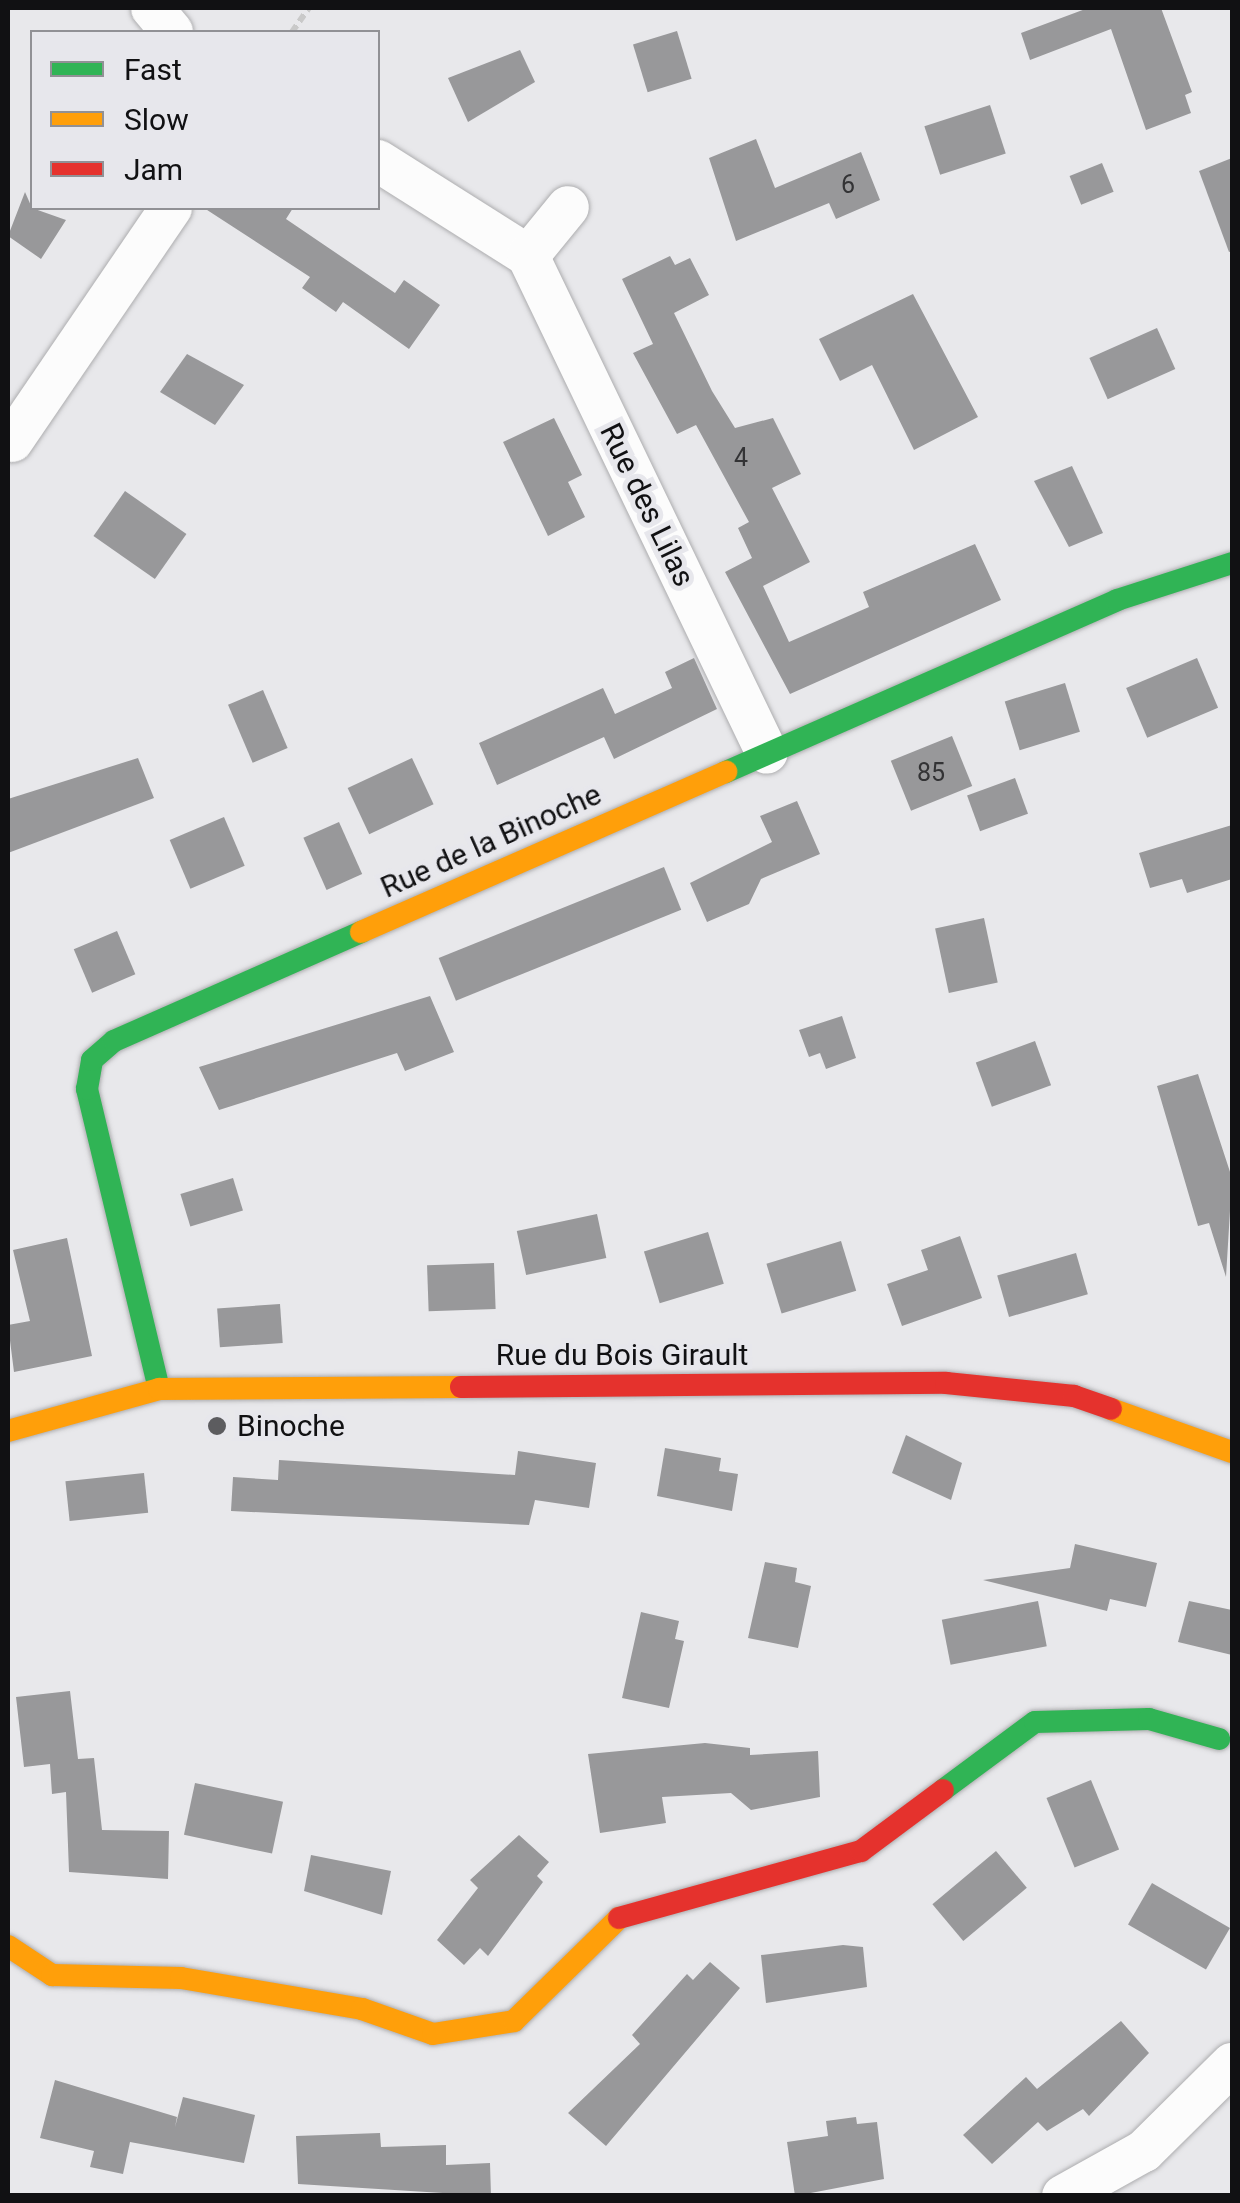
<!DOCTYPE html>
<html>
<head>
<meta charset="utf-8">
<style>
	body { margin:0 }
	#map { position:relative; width:1240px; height:2203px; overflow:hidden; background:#e8e8eb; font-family:Roboto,sans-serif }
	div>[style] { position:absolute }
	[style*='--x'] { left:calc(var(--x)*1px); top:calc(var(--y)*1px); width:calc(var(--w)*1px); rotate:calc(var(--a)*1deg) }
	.building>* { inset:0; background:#98989a; transform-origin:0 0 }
	.path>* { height:6px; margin-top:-3px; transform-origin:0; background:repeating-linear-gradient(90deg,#c9c9c9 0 8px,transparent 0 13px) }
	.roads { filter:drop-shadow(0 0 2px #adadaf) drop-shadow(0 0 2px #adadaf) }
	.street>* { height:42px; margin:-21px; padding:0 21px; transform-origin:21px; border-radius:21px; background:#fcfcfc }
	.fast>* { height:22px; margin:-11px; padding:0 11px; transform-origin:11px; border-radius:11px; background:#30b455 }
	.slow>* { height:22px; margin:-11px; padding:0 11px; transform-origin:11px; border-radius:11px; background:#ff9f0a }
	.jam>* { height:22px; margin:-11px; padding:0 11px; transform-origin:11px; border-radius:11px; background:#e5322d }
	.dots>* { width:28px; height:28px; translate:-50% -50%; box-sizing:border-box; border:5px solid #e7e7ec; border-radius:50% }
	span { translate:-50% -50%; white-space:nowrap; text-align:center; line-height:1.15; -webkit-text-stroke:10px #e7e7ec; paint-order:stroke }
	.number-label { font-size:25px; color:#333335 }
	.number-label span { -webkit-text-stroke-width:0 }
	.street-label { font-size:30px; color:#111113 }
	.poi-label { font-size:30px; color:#111113 }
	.left { translate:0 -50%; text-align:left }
	.frame { position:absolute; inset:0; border:10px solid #111113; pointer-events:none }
	.legend { position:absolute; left:30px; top:30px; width:350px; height:180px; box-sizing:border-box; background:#e7e7ec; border:2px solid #919195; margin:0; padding:12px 18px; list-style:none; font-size:30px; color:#111113 }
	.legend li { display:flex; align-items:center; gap:20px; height:50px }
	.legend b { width:50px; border:2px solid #919195 }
</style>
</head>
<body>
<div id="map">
	<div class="building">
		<i style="clip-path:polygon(1088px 8px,1161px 8px,1192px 92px,1185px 95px,1191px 113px,1146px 130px,1111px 29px,1030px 60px,1021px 33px)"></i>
		<i style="left:677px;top:31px;width:50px;height:46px;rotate:73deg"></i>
		<i style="clip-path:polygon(520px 50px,535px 82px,468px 122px,448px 78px)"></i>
		<i style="left:990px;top:105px;width:51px;height:69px;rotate:72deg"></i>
		<i style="clip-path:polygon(756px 139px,775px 188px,861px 152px,880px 200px,836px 219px,829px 203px,736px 241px,709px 158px)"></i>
		<i style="clip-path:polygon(1232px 158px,1232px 251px,1229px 252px,1199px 171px)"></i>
		<i style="left:1102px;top:163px;width:31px;height:35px;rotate:68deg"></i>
		<i style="clip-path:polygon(25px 192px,32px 208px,66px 220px,41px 259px,8px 236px)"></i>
		<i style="clip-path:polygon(204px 208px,293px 208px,286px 219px,395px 293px,404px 280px,440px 305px,409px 349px,343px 302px,336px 312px,302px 288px,310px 277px)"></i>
		<i style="clip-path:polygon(670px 256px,675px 265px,690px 258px,709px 295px,674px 313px,712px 391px,735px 428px,773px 418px,801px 474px,772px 488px,810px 562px,763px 586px,789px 642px,869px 607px,863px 592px,975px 544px,1001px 600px,790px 694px,725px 572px,752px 558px,738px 528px,749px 522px,696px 425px,677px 434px,633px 353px,653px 344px,622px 279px)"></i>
		<i style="clip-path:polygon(913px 294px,978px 417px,914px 450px,872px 365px,840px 381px,819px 339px)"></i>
		<i style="left:1157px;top:328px;width:45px;height:74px;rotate:66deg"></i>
		<i style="clip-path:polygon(187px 354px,244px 385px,215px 425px,160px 392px)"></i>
		<i style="clip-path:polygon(554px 418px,582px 475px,568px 482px,585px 517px,548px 536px,503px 442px)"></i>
		<i style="clip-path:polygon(1072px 466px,1103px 533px,1069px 547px,1034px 481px)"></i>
		<i style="left:125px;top:491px;width:75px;height:55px;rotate:35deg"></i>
		<i style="clip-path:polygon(694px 658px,717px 709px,614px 759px,604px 737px,497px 785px,479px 743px,603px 688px,615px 714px,672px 688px,665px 672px)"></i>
		<i style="left:1197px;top:658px;width:54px;height:77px;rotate:67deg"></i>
		<i style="left:1065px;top:683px;width:51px;height:63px;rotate:73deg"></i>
		<i style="left:263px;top:690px;width:63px;height:38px;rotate:67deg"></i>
		<i style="left:952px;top:736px;width:54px;height:66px;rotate:68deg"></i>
		<i style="clip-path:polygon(138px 758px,154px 798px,8px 853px,8px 799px)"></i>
		<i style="left:412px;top:758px;width:51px;height:71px;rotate:65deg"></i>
		<i style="left:1015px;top:778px;width:38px;height:51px;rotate:70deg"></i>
		<i style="clip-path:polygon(797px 801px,820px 854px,761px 879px,749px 904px,707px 922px,690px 883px,772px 842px,760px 816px)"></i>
		<i style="left:224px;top:817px;width:53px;height:59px;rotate:67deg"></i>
		<i style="left:339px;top:822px;width:57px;height:39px;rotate:66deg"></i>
		<i style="clip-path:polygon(1232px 825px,1232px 879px,1187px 893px,1182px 879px,1150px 888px,1139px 853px)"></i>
		<i style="left:664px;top:867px;width:46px;height:243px;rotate:68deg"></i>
		<i style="left:984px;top:918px;width:66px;height:50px;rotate:78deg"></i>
		<i style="left:117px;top:931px;width:47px;height:47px;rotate:67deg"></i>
		<i style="clip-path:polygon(430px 996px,454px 1052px,405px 1071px,397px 1053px,219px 1110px,199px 1067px)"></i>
		<i style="clip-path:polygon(842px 1016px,856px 1058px,826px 1069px,820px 1053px,809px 1057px,799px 1030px)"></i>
		<i style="left:1035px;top:1041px;width:47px;height:63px;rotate:70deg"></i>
		<i style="clip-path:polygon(1198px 1074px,1232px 1178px,1226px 1277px,1209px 1223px,1198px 1226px,1157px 1086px)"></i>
		<i style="left:233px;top:1178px;width:34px;height:55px;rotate:73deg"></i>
		<i style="left:597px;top:1214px;width:45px;height:82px;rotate:78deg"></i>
		<i style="left:708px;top:1232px;width:54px;height:67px;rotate:73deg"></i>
		<i style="clip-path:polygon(960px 1236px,982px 1298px,902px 1326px,887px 1284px,928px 1270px,921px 1250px)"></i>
		<i style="clip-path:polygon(67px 1238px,92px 1356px,14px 1372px,8px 1325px,30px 1321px,13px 1250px)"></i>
		<i style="left:841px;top:1241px;width:52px;height:78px;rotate:73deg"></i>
		<i style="left:1076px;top:1253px;width:43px;height:82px;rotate:74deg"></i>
		<i style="left:494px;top:1263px;width:46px;height:67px;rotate:88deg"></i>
		<i style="left:280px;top:1304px;width:39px;height:63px;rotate:86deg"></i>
		<i style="clip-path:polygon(906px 1435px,962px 1463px,951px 1500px,892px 1473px)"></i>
		<i style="clip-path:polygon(665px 1448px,721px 1458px,719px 1471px,738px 1474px,732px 1511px,657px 1496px)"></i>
		<i style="clip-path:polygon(518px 1451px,596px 1463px,589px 1508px,535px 1500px,529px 1525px,231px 1511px,233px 1477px,278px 1480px,279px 1460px,515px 1475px)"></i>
		<i style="left:144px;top:1473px;width:40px;height:79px;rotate:84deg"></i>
		<i style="clip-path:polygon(1075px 1544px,1157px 1563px,1146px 1607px,1110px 1599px,1107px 1611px,983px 1580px,1070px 1568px)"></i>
		<i style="clip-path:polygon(765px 1562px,797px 1568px,795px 1582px,811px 1586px,798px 1648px,748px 1638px)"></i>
		<i style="left:1038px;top:1601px;width:46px;height:98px;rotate:79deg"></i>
		<i style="clip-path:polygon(1189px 1601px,1232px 1610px,1232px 1655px,1178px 1642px)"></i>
		<i style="clip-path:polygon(641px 1612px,679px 1621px,675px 1639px,684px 1641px,669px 1708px,622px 1698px)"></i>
		<i style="clip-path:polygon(70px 1691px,78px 1759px,94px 1758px,102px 1830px,169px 1831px,168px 1879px,69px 1872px,66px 1792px,52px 1794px,50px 1764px,24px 1767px,16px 1697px)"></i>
		<i style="clip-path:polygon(705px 1743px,750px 1748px,750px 1755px,818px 1751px,820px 1797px,751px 1810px,731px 1793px,662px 1797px,666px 1823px,600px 1833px,588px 1754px)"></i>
		<i style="left:1091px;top:1780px;width:75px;height:48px;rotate:68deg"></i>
		<i style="left:195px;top:1783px;width:90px;height:53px;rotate:12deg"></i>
		<i style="clip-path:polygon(519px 1835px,549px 1862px,537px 1876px,543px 1882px,488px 1956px,480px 1948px,464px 1965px,437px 1940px,478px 1888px,470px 1880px)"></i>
		<i style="left:996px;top:1851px;width:48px;height:83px;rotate:50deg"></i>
		<i style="clip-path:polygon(311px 1855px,391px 1871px,382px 1915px,304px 1891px)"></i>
		<i style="left:1152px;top:1883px;width:90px;height:48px;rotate:30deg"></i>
		<i style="clip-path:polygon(843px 1945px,863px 1947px,867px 1987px,766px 2003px,761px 1955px)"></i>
		<i style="clip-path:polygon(710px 1962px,740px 1988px,606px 2146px,568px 2113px,640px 2044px,632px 2035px,687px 1974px,693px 1980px)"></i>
		<i style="clip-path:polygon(1121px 2021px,1149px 2053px,1089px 2116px,1083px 2109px,1047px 2131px,1038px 2122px,992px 2164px,963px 2135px,1026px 2077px,1037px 2089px)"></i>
		<i style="clip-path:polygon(55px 2080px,177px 2117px,175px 2127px,183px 2097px,255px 2115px,244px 2163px,130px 2142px,123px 2174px,90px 2167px,94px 2151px,40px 2138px)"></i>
		<i style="clip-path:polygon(856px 2117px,857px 2124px,877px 2122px,884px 2179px,795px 2196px,787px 2142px,828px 2136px,826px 2121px)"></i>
		<i style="clip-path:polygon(380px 2133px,381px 2147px,446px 2145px,446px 2165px,490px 2163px,491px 2196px,298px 2184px,296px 2136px)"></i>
	</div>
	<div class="path">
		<i style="--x:292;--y:32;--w:29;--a:-55"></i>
	</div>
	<div class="roads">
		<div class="street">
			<i style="--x:152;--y:8;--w:31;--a:50"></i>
			<i style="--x:378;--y:161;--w:178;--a:32.3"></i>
			<i style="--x:528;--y:256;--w:551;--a:64.32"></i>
			<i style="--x:528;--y:256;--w:63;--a:-50.8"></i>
			<i style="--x:12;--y:441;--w:282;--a:-55.7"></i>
			<i style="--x:1063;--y:2196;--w:93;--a:-29.1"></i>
			<i style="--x:1144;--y:2151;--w:124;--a:-44.7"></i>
		</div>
		<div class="fast">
			<i style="--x:726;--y:772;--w:427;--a:-23.7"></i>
			<i style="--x:1117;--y:600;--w:121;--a:-17.8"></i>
			<i style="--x:159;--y:1389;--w:309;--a:-103.5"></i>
			<i style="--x:87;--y:1089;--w:29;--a:-80"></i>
			<i style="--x:92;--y:1060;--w:29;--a:-41"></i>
			<i style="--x:114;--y:1041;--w:270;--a:-23.8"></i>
			<i style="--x:943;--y:1790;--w:114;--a:-36.5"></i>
			<i style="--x:1035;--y:1722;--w:114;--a:-1.5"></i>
			<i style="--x:1149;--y:1719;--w:73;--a:15.9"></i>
		</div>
		<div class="slow">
			<i style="--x:361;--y:932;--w:399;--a:-23.7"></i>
			<i style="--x:1111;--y:1409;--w:128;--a:19.6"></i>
			<i style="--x:8;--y:1431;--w:157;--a:-15.5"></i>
			<i style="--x:159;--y:1389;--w:302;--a:-0.4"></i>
			<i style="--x:8;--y:1946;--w:53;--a:33.4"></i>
			<i style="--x:52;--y:1975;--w:129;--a:1.3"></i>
			<i style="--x:181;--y:1978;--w:184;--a:9.7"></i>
			<i style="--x:362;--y:2009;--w:75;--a:19.4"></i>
			<i style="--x:433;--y:2034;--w:82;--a:-9.1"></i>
			<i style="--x:514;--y:2021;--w:147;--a:-44.4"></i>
		</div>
		<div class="jam">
			<i style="--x:461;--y:1387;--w:485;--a:-0.5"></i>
			<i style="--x:946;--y:1383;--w:129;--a:5.8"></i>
			<i style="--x:1074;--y:1396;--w:39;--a:19"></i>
			<i style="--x:619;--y:1918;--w:251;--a:-15.5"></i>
			<i style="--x:861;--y:1851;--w:102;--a:-36.6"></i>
		</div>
	</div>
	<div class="dots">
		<i style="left:217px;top:1426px;background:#5c5c5f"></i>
	</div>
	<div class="number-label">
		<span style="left:848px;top:185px">6</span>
		<span style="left:741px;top:458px">4</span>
		<span style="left:931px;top:773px">85</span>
	</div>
	<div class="street-label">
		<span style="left:647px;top:505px;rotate:64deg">Rue des Lilas</span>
		<span style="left:491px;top:841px;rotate:-24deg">Rue de la Binoche</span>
		<span style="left:622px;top:1355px">Rue du Bois Girault</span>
	</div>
	<div class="poi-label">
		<span class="left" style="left:237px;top:1426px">Binoche</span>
	</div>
	<div class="frame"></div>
	<ul class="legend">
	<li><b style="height:12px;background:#30b455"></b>Fast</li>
	<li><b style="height:12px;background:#ff9f0a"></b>Slow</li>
	<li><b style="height:12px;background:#e5322d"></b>Jam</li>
	</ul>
</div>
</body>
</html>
